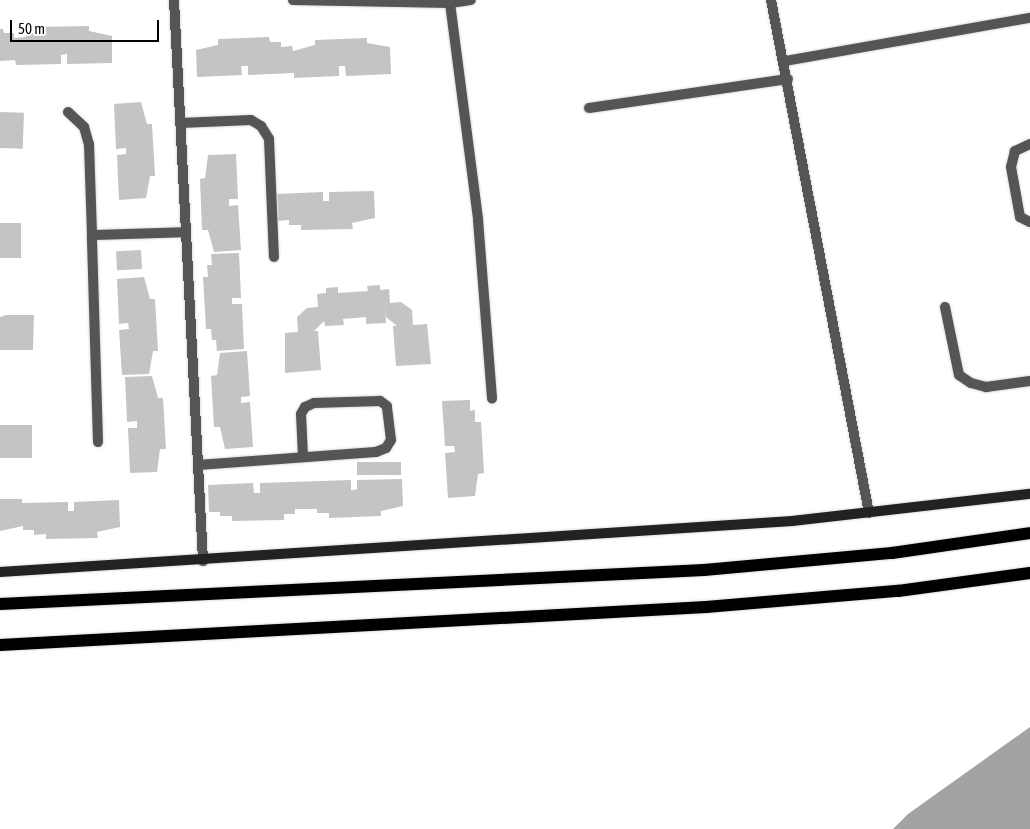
<!DOCTYPE html>
<html>
<head>
<meta charset="utf-8">
<style>
	body { margin:0 }
	#map { position:relative; width:1030px; height:829px; overflow:hidden; background:#fff; font-family:"Asap Condensed",sans-serif }
	div>[style] { position:absolute }
	[style*='--x'] { left:calc(var(--x)*1px); top:calc(var(--y)*1px); width:calc(var(--w)*1px); rotate:calc(var(--a)*1deg) }
	.water>* { inset:0; background:#a3a3a3 }
	.building>* { inset:0; background:#c4c4c4; transform-origin:0 0 }
	.roads { filter:drop-shadow(0 0 1px #dbdbdb) drop-shadow(0 0 1px #dbdbdb) }
	.street>* { height:10px; margin:-5px; padding:0 5px; transform-origin:5px; border-radius:5px; background:#555 }
	.secondary>* { height:10px; margin:-5px; padding:0 5px; transform-origin:5px; border-radius:5px; background:#222 }
	.primary>* { height:12px; margin:-6px; padding:0 6px; transform-origin:6px; border-radius:6px; background:#000 }
	span { translate:-50% -50%; white-space:nowrap; text-align:center; line-height:1.15; -webkit-text-stroke:4.5px #fff; paint-order:stroke }
	.scale { position:absolute; left:10px; top:20px; width:149px; height:22px; box-sizing:border-box; border:2px solid #000; border-top:0; padding-left:6px; font-size:15px; line-height:18px; white-space:nowrap; color:#000; -webkit-text-stroke:4px #fff; paint-order:stroke }
</style>
</head>
<body>
<div id="map">
	<div class="water">
		<i style="clip-path:polygon(1030px 727px,1030px 829px,893px 829px,908px 814px)"></i>
	</div>
	<div class="building">
		<i style="clip-path:polygon(89px 26px,89px 31px,112px 36px,112px 63px,67px 64px,67px 54px,61px 55px,61px 64px,16px 65px,15px 60px,0 61px,0 29px,3px 29px,4px 33px,14px 33px,14px 38px,26px 37px,26px 33px,37px 33px,37px 27px)"></i>
		<i style="clip-path:polygon(269px 37px,270px 42px,281px 42px,281px 47px,292px 46px,293px 51px,315px 45px,315px 40px,367px 38px,367px 43px,390px 47px,391px 74px,346px 76px,345px 66px,339px 66px,339px 76px,294px 78px,294px 73px,248px 75px,248px 66px,241px 66px,242px 75px,197px 77px,196px 50px,218px 45px,218px 39px)"></i>
		<i style="clip-path:polygon(141px 102px,147px 124px,152px 124px,155px 176px,150px 176px,146px 198px,119px 200px,117px 155px,126px 154px,126px 148px,116px 149px,114px 104px)"></i>
		<i style="left:0;top:112px;width:24px;height:36px;rotate:2deg"></i>
		<i style="clip-path:polygon(236px 154px,238px 199px,229px 199px,229px 206px,238px 205px,241px 250px,214px 252px,208px 230px,202px 230px,200px 179px,205px 178px,208px 155px)"></i>
		<i style="clip-path:polygon(374px 191px,375px 218px,352px 223px,353px 229px,301px 230px,301px 225px,289px 225px,289px 220px,278px 221px,277px 194px,323px 192px,323px 201px,329px 201px,329px 192px)"></i>
		<i style="left:0;top:223px;width:21px;height:35px"></i>
		<i style="left:141px;top:250px;width:19px;height:25px;rotate:87deg"></i>
		<i style="clip-path:polygon(239px 253px,241px 298px,232px 298px,232px 304px,242px 304px,244px 349px,217px 351px,216px 340px,212px 340px,211px 329px,206px 329px,203px 277px,208px 277px,207px 265px,212px 265px,211px 254px)"></i>
		<i style="clip-path:polygon(144px 277px,150px 299px,155px 299px,158px 351px,153px 351px,149px 374px,122px 375px,119px 330px,129px 329px,128px 323px,119px 324px,117px 279px)"></i>
		<i style="clip-path:polygon(380px 285px,380px 290px,389px 289px,390px 303px,401px 302px,412px 310px,413px 325px,427px 324px,431px 364px,396px 366px,393px 326px,397px 326px,386px 317px,385px 302px,386px 323px,366px 324px,366px 317px,343px 319px,344px 325px,325px 326px,323px 316px,324px 321px,314px 331px,318px 331px,321px 370px,285px 373px,285px 333px,298px 332px,297px 317px,307px 308px,318px 307px,317px 294px,326px 293px,326px 288px,338px 287px,338px 293px,368px 291px,367px 286px)"></i>
		<i style="clip-path:polygon(6px 315px,34px 315px,33px 350px,0 350px,0 317px)"></i>
		<i style="clip-path:polygon(247px 351px,250px 396px,241px 397px,241px 403px,250px 402px,253px 447px,225px 449px,220px 427px,214px 427px,211px 376px,217px 375px,220px 353px)"></i>
		<i style="clip-path:polygon(152px 376px,158px 398px,163px 398px,166px 449px,160px 449px,157px 472px,130px 473px,128px 428px,137px 428px,137px 421px,127px 422px,125px 377px)"></i>
		<i style="clip-path:polygon(470px 400px,470px 411px,475px 410px,475px 422px,481px 422px,484px 473px,478px 474px,475px 496px,448px 498px,445px 453px,455px 452px,454px 446px,445px 446px,442px 401px)"></i>
		<i style="left:0;top:425px;width:32px;height:33px"></i>
		<i style="left:401px;top:462px;width:13px;height:44px;rotate:90deg"></i>
		<i style="clip-path:polygon(402px 479px,403px 506px,381px 511px,381px 516px,329px 518px,329px 513px,317px 513px,317px 509px,295px 509px,295px 514px,284px 514px,284px 520px,232px 521px,232px 516px,220px 516px,220px 512px,209px 512px,208px 485px,253px 483px,254px 493px,260px 493px,260px 483px,351px 480px,351px 490px,354px 490px,357px 489px,357px 480px)"></i>
		<i style="clip-path:polygon(0 499px,22px 499px,22px 503px,68px 502px,68px 511px,74px 511px,74px 502px,119px 500px,120px 527px,97px 532px,98px 538px,46px 539px,46px 534px,34px 535px,34px 530px,23px 530px,23px 526px,0 531px)"></i>
	</div>
	<div class="roads">
		<div class="street">
			<i style="--x:174;--y:0;--w:562;--a:87.04"></i>
			<i style="--x:293;--y:0;--w:157;--a:1.1"></i>
			<i style="--x:450;--y:3;--w:21;--a:-8"></i>
			<i style="--x:771;--y:0;--w:522;--a:79.18"></i>
			<i style="--x:450;--y:3;--w:219;--a:82.6"></i>
			<i style="--x:478;--y:220;--w:179;--a:85.5"></i>
			<i style="--x:785;--y:61;--w:249;--a:-10"></i>
			<i style="--x:589;--y:108;--w:201;--a:-8.3"></i>
			<i style="--x:68;--y:112;--w:22;--a:43"></i>
			<i style="--x:84;--y:127;--w:18;--a:74"></i>
			<i style="--x:89;--y:144;--w:91;--a:88.1"></i>
			<i style="--x:180;--y:123;--w:71;--a:-2.4"></i>
			<i style="--x:251;--y:120;--w:12;--a:31"></i>
			<i style="--x:261;--y:126;--w:15;--a:58"></i>
			<i style="--x:269;--y:139;--w:118;--a:87.6"></i>
			<i style="--x:1030;--y:144;--w:17;--a:155"></i>
			<i style="--x:1015;--y:151;--w:16;--a:104"></i>
			<i style="--x:1011;--y:167;--w:51;--a:79.8"></i>
			<i style="--x:1020;--y:217;--w:11;--a:27"></i>
			<i style="--x:945;--y:307;--w:69;--a:78.4"></i>
			<i style="--x:959;--y:375;--w:14;--a:34"></i>
			<i style="--x:971;--y:383;--w:16;--a:15"></i>
			<i style="--x:986;--y:387;--w:44;--a:-7.8"></i>
			<i style="--x:98;--y:442;--w:207;--a:-91.7"></i>
			<i style="--x:92;--y:235;--w:94;--a:-1.8"></i>
			<i style="--x:198;--y:465;--w:178;--a:-4.2"></i>
			<i style="--x:376;--y:452;--w:11;--a:-22"></i>
			<i style="--x:386;--y:448;--w:9;--a:-58"></i>
			<i style="--x:391;--y:440;--w:34;--a:-97"></i>
			<i style="--x:387;--y:406;--w:9;--a:-144"></i>
			<i style="--x:380;--y:401;--w:66;--a:178.3"></i>
			<i style="--x:314;--y:403;--w:10;--a:156"></i>
			<i style="--x:305;--y:407;--w:8;--a:120"></i>
			<i style="--x:301;--y:414;--w:43;--a:87.3"></i>
		</div>
		<div class="secondary">
			<i style="--x:0;--y:572;--w:794;--a:-3.68"></i>
			<i style="--x:792;--y:521;--w:240;--a:-6.5"></i>
		</div>
		<div class="primary">
			<i style="--x:0;--y:604;--w:705;--a:-2.76"></i>
			<i style="--x:704;--y:570;--w:189;--a:-5.2"></i>
			<i style="--x:892;--y:553;--w:139;--a:-8.2"></i>
			<i style="--x:0;--y:645;--w:707;--a:-3.08"></i>
			<i style="--x:706;--y:607;--w:193;--a:-4.8"></i>
			<i style="--x:898;--y:591;--w:133;--a:-7.8"></i>
		</div>
	</div>
	<div class="scale">50 m</div>
</div>
</body>
</html>
